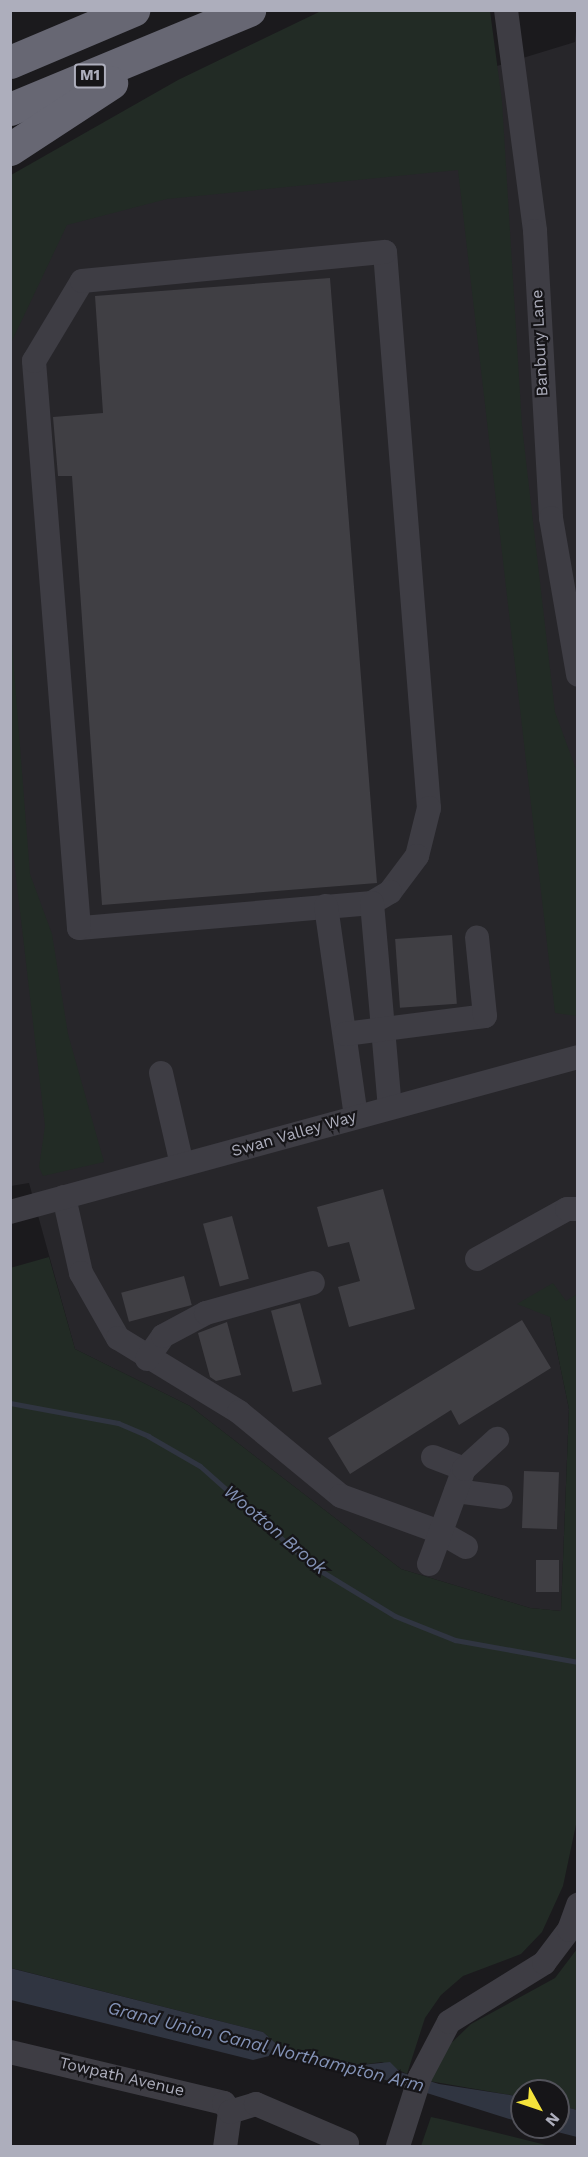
<!DOCTYPE html>
<html>
<head>
<meta charset="utf-8">
<style>
	body { margin:0 }
	#map { position:relative; width:588px; height:2157px; overflow:hidden; background:#1b1a1d; font-family:"Work Sans",sans-serif }
	div>[style] { position:absolute }
	[style*='--x'] { left:calc(var(--x)*1px); top:calc(var(--y)*1px); width:calc(var(--w)*1px); rotate:calc(var(--a)*1deg) }
	.built>* { inset:0; background:#27262a }
	.green>* { inset:0; background:#222b25 }
	.water>* { inset:0; background:#303541 }
	.stream>* { height:5px; margin:-2.5px; padding:0 2.5px; transform-origin:2.5px; border-radius:2.5px; background:#303541 }
	.building>* { inset:0; background:#403f44; transform-origin:0 0 }
	.minor>* { height:24px; margin:-12px; padding:0 12px; transform-origin:12px; border-radius:12px; background:#3e3d44 }
	.highway>* { height:33px; margin:-16.5px; padding:0 16.5px; transform-origin:16.5px; border-radius:16.5px; background:#676773 }
	span { translate:-50% -50%; white-space:nowrap; text-align:center; line-height:1.15; -webkit-text-stroke:4.5px #161518; paint-order:stroke }
	.shield-label span { padding:2px 4px; background:#161518; border:2px solid; border-radius:4px; -webkit-text-stroke-width:0 }
	.shield-label { font-size:15px; color:#adaebc; font-weight:700 }
	.street-label { font-size:16px; color:#adaebc }
	.water-label { font-size:18px; color:#8493b7; font-style:italic }
	.frame { position:absolute; inset:0; border:12px solid #adaebc; pointer-events:none }
	.north { position:absolute; left:510px; top:2079px; width:60px; height:60px; box-sizing:border-box; background:#161518; border:2px solid #52525a; border-radius:50%; rotate:130deg; font-size:16px; font-weight:700; line-height:24px; text-align:center; color:#adaebc }
	.north::after { content:''; display:block; margin:auto; width:21px; height:27px; background:#f4e33b; clip-path:polygon(50% 0,100% 100%,50% 72%,0 100%) }
</style>
</head>
<body>
<div id="map">
	<div class="built">
		<i style="clip-path:polygon(577px 19px,578px 1294px,550px 1317px,569px 1409px,561px 1611px,530px 1608px,401px 1569px,190px 1406px,75px 1349px,29px 1183px,11px 1186px,11px 225px,42px 205px,575px 42px)"></i>
	</div>
	<div class="green">
		<i style="clip-path:polygon(321px 11px,490px 11px,502px 101px,522px 426px,555px 712px,577px 772px,577px 1016px,555px 1013px,458px 170px,167px 199px,67px 225px,11px 343px,11px 175px,178px 80px)"></i>
		<i style="clip-path:polygon(11px 632px,30px 874px,52px 934px,68px 1034px,104px 1162px,43px 1176px,39px 1167px,45px 1126px,11px 834px)"></i>
		<i style="clip-path:polygon(49px 1257px,75px 1349px,190px 1406px,401px 1569px,530px 1608px,561px 1611px,569px 1409px,550px 1317px,517px 1304px,553px 1283px,566px 1301px,577px 1294px,577px 1820px,563px 1886px,542px 1932px,521px 1954px,463px 1976px,441px 1995px,425px 2018px,407px 2074px,382px 2062px,361px 2065px,281px 2048px,263px 2032px,11px 1968px,10px 1268px)"></i>
		<i style="clip-path:polygon(577px 1949px,577px 2110px,558px 2105px,558px 2091px,522px 2091px,522px 2097px,429px 2081px,445px 2049px,471px 2024px,555px 1978px)"></i>
		<i style="clip-path:polygon(431px 2117px,445px 2120px,550px 2146px,421px 2146px)"></i>
	</div>
	<div class="water">
		<i style="clip-path:polygon(10px 1968px,263px 2032px,281px 2048px,361px 2065px,390px 2062px,400px 2072px,439px 2084px,522px 2097px,522px 2123px,357px 2071px,277px 2054px,253px 2060px,11px 2000px)"></i>
		<i style="clip-path:polygon(558px 2105px,577px 2110px,577px 2137px,538px 2127px,558px 2127px)"></i>
	</div>
	<div class="stream">
		<i style="--x:10;--y:1403;--w:110;--a:10.5"></i>
		<i style="--x:118;--y:1423;--w:33;--a:23"></i>
		<i style="--x:148;--y:1436;--w:60;--a:30"></i>
		<i style="--x:200;--y:1466;--w:149;--a:41.7"></i>
		<i style="--x:311;--y:1565;--w:98;--a:31.3"></i>
		<i style="--x:395;--y:1616;--w:65;--a:21.8"></i>
		<i style="--x:455;--y:1640;--w:125;--a:10.1"></i>
	</div>
	<div class="building">
		<i style="clip-path:polygon(330px 278px,377px 883px,102px 905px,72px 476px,58px 476px,53px 417px,103px 413px,95px 296px)"></i>
		<i style="left:452px;top:935px;width:69px;height:57px;rotate:86deg"></i>
		<i style="clip-path:polygon(383px 1189px,415px 1309px,349px 1327px,338px 1287px,360px 1281px,349px 1242px,328px 1247px,317px 1207px)"></i>
		<i style="left:232px;top:1216px;width:65px;height:30px;rotate:75deg"></i>
		<i style="left:184px;top:1276px;width:30px;height:65px;rotate:75deg"></i>
		<i style="left:300px;top:1303px;width:84px;height:30px;rotate:75deg"></i>
		<i style="clip-path:polygon(522px 1320px,551px 1368px,459px 1425px,451px 1410px,350px 1474px,328px 1438px)"></i>
		<i style="clip-path:polygon(227px 1322px,241px 1375px,216px 1381px,210px 1377px,198px 1333px)"></i>
		<i style="left:524px;top:1471px;width:35px;height:57px;rotate:2deg"></i>
		<i style="left:536px;top:1560px;width:23px;height:32px"></i>
	</div>
	<div class="minor">
		<i style="--x:506;--y:10;--w:223;--a:82.5"></i>
		<i style="--x:535;--y:231;--w:287;--a:86.8"></i>
		<i style="--x:551;--y:518;--w:159;--a:80.2"></i>
		<i style="--x:385;--y:252;--w:558;--a:85.48"></i>
		<i style="--x:429;--y:808;--w:49;--a:104"></i>
		<i style="--x:417;--y:856;--w:45;--a:126.9"></i>
		<i style="--x:390;--y:892;--w:21;--a:149"></i>
		<i style="--x:372;--y:903;--w:294;--a:175.1"></i>
		<i style="--x:79;--y:928;--w:569;--a:-94.54"></i>
		<i style="--x:34;--y:361;--w:93;--a:-59"></i>
		<i style="--x:82;--y:281;--w:304;--a:-5.5"></i>
		<i style="--x:372;--y:903;--w:205;--a:85"></i>
		<i style="--x:326;--y:906;--w:212;--a:81.9"></i>
		<i style="--x:345;--y:1034;--w:141;--a:-7.3"></i>
		<i style="--x:485;--y:1016;--w:79;--a:-95.8"></i>
		<i style="--x:161;--y:1073;--w:94;--a:77.1"></i>
		<i style="--x:64;--y:1197;--w:78;--a:77.4"></i>
		<i style="--x:81;--y:1273;--w:75;--a:60.4"></i>
		<i style="--x:118;--y:1338;--w:142;--a:31.4"></i>
		<i style="--x:239;--y:1412;--w:132;--a:39.5"></i>
		<i style="--x:341;--y:1496;--w:105;--a:20"></i>
		<i style="--x:440;--y:1532;--w:30;--a:30"></i>
		<i style="--x:10;--y:1212;--w:589;--a:-15.26"></i>
		<i style="--x:477;--y:1259;--w:103;--a:-29.1"></i>
		<i style="--x:567;--y:1209;--w:11;--a:0"></i>
		<i style="--x:147;--y:1359;--w:28;--a:-55"></i>
		<i style="--x:163;--y:1336;--w:49;--a:-28.1"></i>
		<i style="--x:206;--y:1313;--w:111;--a:-15.7"></i>
		<i style="--x:433;--y:1457;--w:33;--a:21"></i>
		<i style="--x:456;--y:1491;--w:45;--a:7.6"></i>
		<i style="--x:429;--y:1564;--w:101;--a:-69.8"></i>
		<i style="--x:464;--y:1469;--w:45;--a:-42.3"></i>
		<i style="--x:10;--y:2052;--w:220;--a:13.4"></i>
		<i style="--x:224;--y:2103;--w:11;--a:56"></i>
		<i style="--x:230;--y:2112;--w:34;--a:98"></i>
		<i style="--x:230;--y:2112;--w:27;--a:-17"></i>
		<i style="--x:256;--y:2104;--w:99;--a:23.2"></i>
		<i style="--x:398;--y:2146;--w:72;--a:-72.3"></i>
		<i style="--x:420;--y:2077;--w:62;--a:-62.2"></i>
		<i style="--x:449;--y:2022;--w:112;--a:-31.8"></i>
		<i style="--x:544;--y:1963;--w:41;--a:-52.9"></i>
		<i style="--x:569;--y:1930;--w:27;--a:-70"></i>
	</div>
	<div class="highway">
		<i style="--x:10;--y:62;--w:134;--a:-22.9"></i>
		<i style="--x:10;--y:109;--w:259;--a:-22.5"></i>
		<i style="--x:10;--y:149;--w:121;--a:-33.2"></i>
	</div>
	<div class="shield-label">
		<span style="left:90px;top:76px">M1</span>
	</div>
	<div class="street-label">
		<span style="left:540px;top:343px;rotate:-93deg">Banbury Lane</span>
		<span style="left:294px;top:1134px;rotate:-16deg">Swan Valley Way</span>
		<span style="left:122px;top:2077px;rotate:13deg">Towpath Avenue</span>
	</div>
	<div class="water-label">
		<span style="left:275px;top:1530px;rotate:40deg">Wootton Brook</span>
		<span style="left:266px;top:2047px;rotate:14deg">Grand Union Canal Northampton Arm</span>
	</div>
	<div class="frame"></div>
	<div class="north">N</div>
</div>
</body>
</html>
